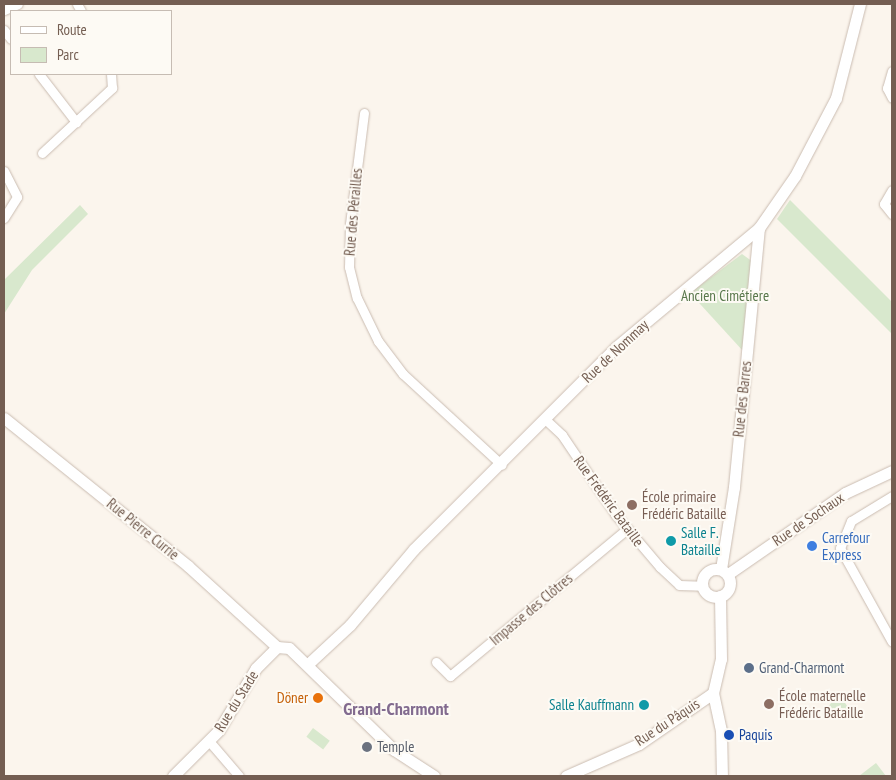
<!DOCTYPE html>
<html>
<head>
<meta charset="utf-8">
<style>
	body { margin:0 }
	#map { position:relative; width:896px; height:780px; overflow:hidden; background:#fbf5ed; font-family:"PT Sans Narrow",sans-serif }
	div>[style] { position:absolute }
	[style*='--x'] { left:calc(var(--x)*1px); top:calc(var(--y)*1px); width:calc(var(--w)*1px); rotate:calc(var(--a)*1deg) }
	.green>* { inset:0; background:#d8e8cd; transform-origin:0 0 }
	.round { border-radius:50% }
	.roads { filter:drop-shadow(0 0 1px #cabcb1) drop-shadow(0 0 1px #cabcb1) }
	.minor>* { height:9px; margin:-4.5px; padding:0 4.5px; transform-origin:4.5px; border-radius:4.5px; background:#fff }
	.tertiary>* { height:11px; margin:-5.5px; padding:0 5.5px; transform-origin:5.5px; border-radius:5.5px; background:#fff }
	.tertiary>.ring { margin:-5.5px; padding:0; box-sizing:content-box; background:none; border:11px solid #fff; border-radius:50% }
	.dots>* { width:14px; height:14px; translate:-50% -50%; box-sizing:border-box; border:2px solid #fdfaf4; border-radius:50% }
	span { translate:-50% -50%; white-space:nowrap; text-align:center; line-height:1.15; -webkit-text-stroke:4px #fdfaf4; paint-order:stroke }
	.street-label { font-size:15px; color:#745e52 }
	.park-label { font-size:15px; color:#59784c }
	.education-label { font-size:15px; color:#785e54 }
	.left { translate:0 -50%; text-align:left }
	.culture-label { font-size:15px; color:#0d838f }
	.right { translate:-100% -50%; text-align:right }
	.shop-label { font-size:15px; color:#366cbe }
	.service-label { font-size:15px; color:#4e5e75 }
	.food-label { font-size:15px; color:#c56008 }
	.transit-label { font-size:15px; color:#164399 }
	.worship-label { font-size:15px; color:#5b616d }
	.quarter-label { font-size:18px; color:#826b8f; font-weight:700 }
	.frame { position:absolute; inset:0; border:5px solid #745e52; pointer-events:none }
	.legend { position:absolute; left:10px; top:10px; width:162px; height:65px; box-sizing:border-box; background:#fdfaf4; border:1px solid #c6bcb3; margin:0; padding:6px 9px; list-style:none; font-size:15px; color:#745e52 }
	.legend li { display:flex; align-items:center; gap:10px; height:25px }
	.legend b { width:25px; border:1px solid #c6bcb3 }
</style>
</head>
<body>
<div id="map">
	<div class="green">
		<i style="clip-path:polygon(790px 200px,892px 302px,892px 334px,777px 219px)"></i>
		<i style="clip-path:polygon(80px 205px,88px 214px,32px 270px,4px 314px,4px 280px)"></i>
		<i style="clip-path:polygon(742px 254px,753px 262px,743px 351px,690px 293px)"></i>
		<i class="round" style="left:828px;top:700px;width:20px;height:20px"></i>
		<i style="left:313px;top:728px;width:21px;height:11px;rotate:37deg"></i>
		<i style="clip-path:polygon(876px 763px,886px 776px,859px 776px)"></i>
	</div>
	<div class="roads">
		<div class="minor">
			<i style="--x:77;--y:4;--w:8;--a:60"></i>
			<i style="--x:4;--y:10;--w:15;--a:-23"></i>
			<i style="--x:4;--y:30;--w:11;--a:52"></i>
			<i style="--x:892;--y:71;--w:18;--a:106"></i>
			<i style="--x:887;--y:88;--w:11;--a:63"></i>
			<i style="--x:39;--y:74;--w:61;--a:52.4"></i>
			<i style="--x:364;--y:113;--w:112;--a:97.2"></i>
			<i style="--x:350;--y:224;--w:43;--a:91.3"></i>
			<i style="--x:349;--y:267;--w:32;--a:76"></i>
			<i style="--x:357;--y:298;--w:48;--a:64"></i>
			<i style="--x:378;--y:341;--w:41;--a:52.9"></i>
			<i style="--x:403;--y:374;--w:134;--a:42.6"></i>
			<i style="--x:42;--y:153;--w:96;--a:-42.9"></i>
			<i style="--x:112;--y:88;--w:14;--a:-94"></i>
			<i style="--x:4;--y:171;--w:29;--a:63"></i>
			<i style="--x:17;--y:197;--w:25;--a:122"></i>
			<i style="--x:892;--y:190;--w:16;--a:120"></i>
			<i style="--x:884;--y:204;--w:13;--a:51"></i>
			<i style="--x:546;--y:420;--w:22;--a:43"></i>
			<i style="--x:562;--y:435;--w:95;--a:56.1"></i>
			<i style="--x:615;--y:514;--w:70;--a:49.7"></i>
			<i style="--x:660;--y:567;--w:26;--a:43"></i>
			<i style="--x:679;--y:585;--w:23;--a:2"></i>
			<i style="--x:892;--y:496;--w:48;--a:148.6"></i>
			<i style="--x:851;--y:521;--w:29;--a:112"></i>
			<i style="--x:840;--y:548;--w:107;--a:61"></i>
			<i style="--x:436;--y:662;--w:20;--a:45"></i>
			<i style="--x:450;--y:676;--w:230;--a:-39.7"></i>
			<i style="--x:209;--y:741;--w:46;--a:49.4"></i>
		</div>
		<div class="tertiary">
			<i style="--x:4;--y:418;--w:236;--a:38.8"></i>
			<i style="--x:188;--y:566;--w:120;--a:42.3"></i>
			<i style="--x:721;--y:569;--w:83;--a:-81"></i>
			<i style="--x:734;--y:487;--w:260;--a:-84.5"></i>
			<i class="ring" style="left:702px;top:569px;width:17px;height:17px"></i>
			<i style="--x:728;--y:574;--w:142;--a:-34.7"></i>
			<i style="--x:845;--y:493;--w:52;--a:-25.1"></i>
			<i style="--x:277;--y:647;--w:12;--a:5"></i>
			<i style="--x:289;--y:648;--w:146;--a:44.2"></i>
			<i style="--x:394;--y:750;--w:48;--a:33"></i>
			<i style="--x:308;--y:664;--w:57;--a:-42.9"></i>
			<i style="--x:350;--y:625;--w:99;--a:-49.9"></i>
			<i style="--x:414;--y:549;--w:286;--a:-45"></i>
			<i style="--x:616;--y:347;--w:186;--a:-39.8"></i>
			<i style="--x:759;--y:228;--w:63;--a:-55.3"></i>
			<i style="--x:795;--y:176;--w:88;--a:-62.3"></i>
			<i style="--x:836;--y:98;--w:97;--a:-75.7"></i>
			<i style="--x:713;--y:693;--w:35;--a:-77"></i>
			<i style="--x:721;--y:659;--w:63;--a:-90.9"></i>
			<i style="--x:713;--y:693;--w:38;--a:78"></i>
			<i style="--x:721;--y:730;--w:46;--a:88.8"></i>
			<i style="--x:173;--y:776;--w:65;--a:-45"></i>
			<i style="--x:219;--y:730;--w:72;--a:-59.2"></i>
			<i style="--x:256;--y:668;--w:30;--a:-45"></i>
			<i style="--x:566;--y:776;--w:80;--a:-23.7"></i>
			<i style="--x:639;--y:744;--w:90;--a:-34.6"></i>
		</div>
	</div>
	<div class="dots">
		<i style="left:632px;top:505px;background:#8d6e63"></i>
		<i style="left:671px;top:541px;background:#0f9aa8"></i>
		<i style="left:812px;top:546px;background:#3f7fe0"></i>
		<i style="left:749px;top:668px;background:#5c6f8a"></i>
		<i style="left:318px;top:698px;background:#e8710a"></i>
		<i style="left:769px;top:704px;background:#8d6e63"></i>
		<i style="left:644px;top:705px;background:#0f9aa8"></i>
		<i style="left:729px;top:735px;background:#1a4fb4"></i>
		<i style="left:367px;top:747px;background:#6b7280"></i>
	</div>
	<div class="street-label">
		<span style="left:353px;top:212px;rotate:-85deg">Rue des Pérailles</span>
		<span style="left:615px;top:351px;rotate:-43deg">Rue de Nommay</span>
		<span style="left:742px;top:399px;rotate:-84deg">Rue des Barres</span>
		<span style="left:609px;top:501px;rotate:54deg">Rue Frédéric Bataille</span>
		<span style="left:808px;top:519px;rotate:-34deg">Rue de Sochaux</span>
		<span style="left:143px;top:529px;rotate:39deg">Rue Pierre Currie</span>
		<span style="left:531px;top:609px;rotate:-40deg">Impasse des Clôtres</span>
		<span style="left:236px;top:701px;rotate:-58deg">Rue du Stade</span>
		<span style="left:667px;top:722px;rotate:-33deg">Rue du Pâquis</span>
	</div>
	<div class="park-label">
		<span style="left:725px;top:296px">Ancien Cimétiere</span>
	</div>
	<div class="education-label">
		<span class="left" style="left:642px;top:505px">École primaire<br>Frédéric Bataille</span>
		<span class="left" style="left:779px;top:704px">École maternelle<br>Frédéric Bataille</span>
	</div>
	<div class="culture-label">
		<span class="left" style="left:681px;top:541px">Salle F.<br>Bataille</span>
		<span class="right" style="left:634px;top:705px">Salle Kauffmann</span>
	</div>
	<div class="shop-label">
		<span class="left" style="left:822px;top:546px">Carrefour<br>Express</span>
	</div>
	<div class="service-label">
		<span class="left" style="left:759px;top:668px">Grand-Charmont</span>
	</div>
	<div class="food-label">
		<span class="right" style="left:308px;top:698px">Döner</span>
	</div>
	<div class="transit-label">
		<span class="left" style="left:739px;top:735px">Paquis</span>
	</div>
	<div class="worship-label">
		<span class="left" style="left:377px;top:747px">Temple</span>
	</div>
	<div class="quarter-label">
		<span style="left:396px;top:709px">Grand-Charmont</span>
	</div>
	<div class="frame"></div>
	<ul class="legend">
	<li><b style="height:6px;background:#fff"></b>Route</li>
	<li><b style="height:14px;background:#d8e8cd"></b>Parc</li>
	</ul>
</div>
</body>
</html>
